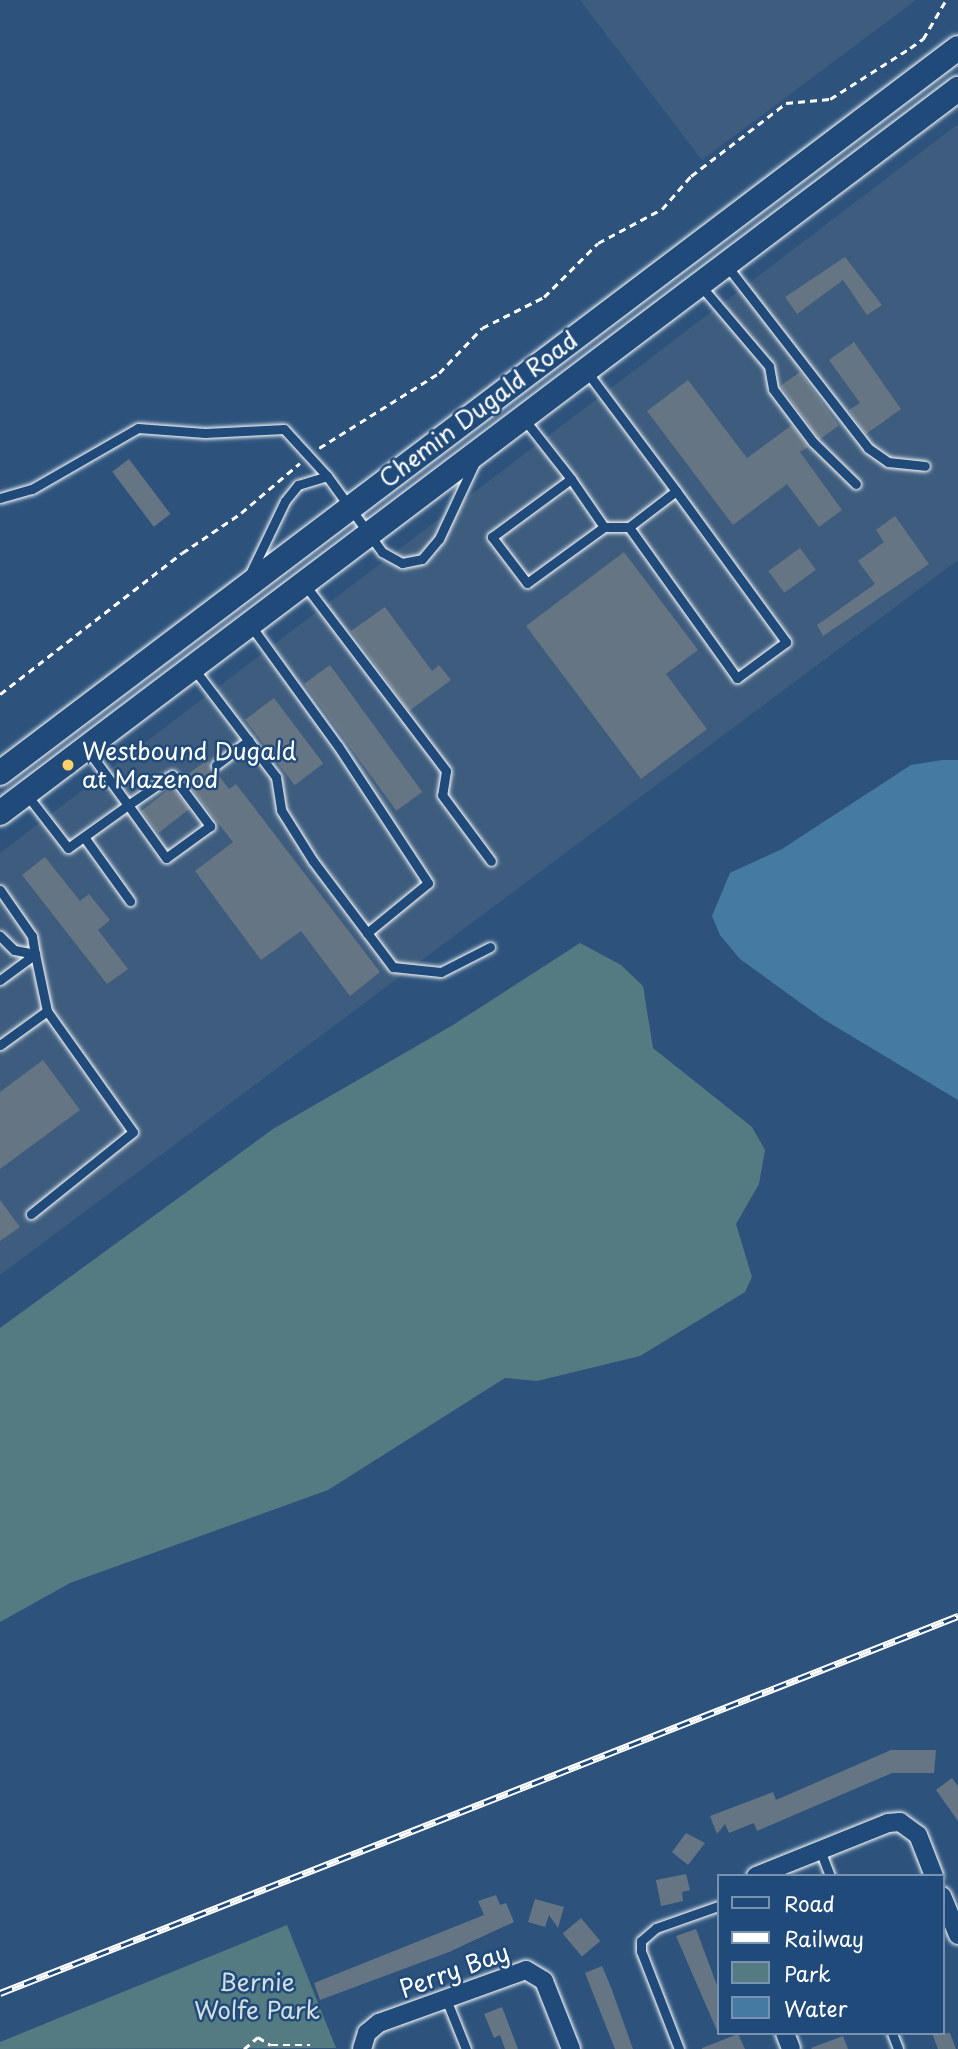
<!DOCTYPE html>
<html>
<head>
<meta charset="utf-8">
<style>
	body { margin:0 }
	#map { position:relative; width:958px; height:2049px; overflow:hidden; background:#2d537c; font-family:"Playpen Sans",sans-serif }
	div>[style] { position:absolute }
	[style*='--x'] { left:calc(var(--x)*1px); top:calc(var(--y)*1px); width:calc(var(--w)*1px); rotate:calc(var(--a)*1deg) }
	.built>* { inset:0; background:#3e5d7e }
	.green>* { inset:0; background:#547b82 }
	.water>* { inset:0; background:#457ba2 }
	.building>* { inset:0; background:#657584; transform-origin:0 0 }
	.path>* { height:2.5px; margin-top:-1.25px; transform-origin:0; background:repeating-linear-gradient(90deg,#fff 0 7px,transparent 0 12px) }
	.roads { filter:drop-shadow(0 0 2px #fff) drop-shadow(0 0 2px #fff) }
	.service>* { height:9px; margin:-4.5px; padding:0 4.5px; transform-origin:4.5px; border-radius:4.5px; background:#1f4a7a }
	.minor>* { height:18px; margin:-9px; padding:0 9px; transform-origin:9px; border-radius:9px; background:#1f4a7a }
	.secondary>* { height:24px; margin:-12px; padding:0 12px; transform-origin:12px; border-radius:12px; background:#1f4a7a }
	.rail>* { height:7px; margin-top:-3.5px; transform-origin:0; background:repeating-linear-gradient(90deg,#1f4a7a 0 13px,#fff 0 26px); box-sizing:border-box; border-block:2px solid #fff }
	.dots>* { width:19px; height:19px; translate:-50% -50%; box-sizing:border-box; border:4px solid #1f4a7a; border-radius:50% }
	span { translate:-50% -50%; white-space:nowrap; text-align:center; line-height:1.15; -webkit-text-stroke:5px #1f4a7a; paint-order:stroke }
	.street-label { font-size:24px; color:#fff }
	.poi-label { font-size:24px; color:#fff }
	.left { translate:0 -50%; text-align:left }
	.park-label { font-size:24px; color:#d4dee0 }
	.legend { position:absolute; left:717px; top:1874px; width:228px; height:161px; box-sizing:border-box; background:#1f4a7a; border:2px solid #7992af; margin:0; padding:9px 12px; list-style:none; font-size:21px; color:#fff }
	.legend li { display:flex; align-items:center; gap:14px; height:35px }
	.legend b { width:35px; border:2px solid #7992af }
</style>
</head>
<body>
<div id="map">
	<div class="built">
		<i style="clip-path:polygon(580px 0,916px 0,702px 160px)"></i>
		<i style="clip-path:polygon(958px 124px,958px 560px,0 1275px,0 853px)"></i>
	</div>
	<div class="green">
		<i style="clip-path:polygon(580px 943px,621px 965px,643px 986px,653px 1048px,752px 1127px,765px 1150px,759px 1184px,736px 1224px,752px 1277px,745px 1292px,640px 1356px,537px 1381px,505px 1378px,328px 1490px,70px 1583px,0 1622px,0 1328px,273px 1129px,453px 1025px)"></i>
		<i style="clip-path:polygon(287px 1925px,336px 2048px,0 2049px,0 2042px)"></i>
	</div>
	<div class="water">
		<i style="clip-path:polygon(942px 760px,958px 760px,958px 1100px,823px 1019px,740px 959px,720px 935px,712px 916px,730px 873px,782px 849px,911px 765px)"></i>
	</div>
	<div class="building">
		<i style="clip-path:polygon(845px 257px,882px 305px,867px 315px,843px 280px,797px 314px,785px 297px)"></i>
		<i style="clip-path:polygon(854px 342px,901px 409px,866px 434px,849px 410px,860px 403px,829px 360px)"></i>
		<i style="left:800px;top:372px;width:66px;height:24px;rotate:54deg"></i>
		<i style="clip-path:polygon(688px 380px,747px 458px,792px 425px,808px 447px,800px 452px,842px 510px,819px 527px,787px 484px,733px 525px,647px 411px)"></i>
		<i style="left:129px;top:459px;width:69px;height:21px;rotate:53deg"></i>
		<i style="clip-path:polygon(895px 516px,929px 564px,823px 636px,817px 625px,875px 584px,858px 561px,884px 542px,876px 530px)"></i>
		<i style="left:800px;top:548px;width:27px;height:39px;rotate:54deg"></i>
		<i style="clip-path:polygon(624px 552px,698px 650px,666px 674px,707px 729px,641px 779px,526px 626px)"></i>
		<i style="clip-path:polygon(385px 607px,432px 671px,439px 665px,451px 680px,409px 711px,351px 631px)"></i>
		<i style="left:330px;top:665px;width:157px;height:32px;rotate:54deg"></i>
		<i style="left:274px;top:698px;width:82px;height:36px;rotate:53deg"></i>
		<i style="clip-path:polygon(207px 760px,229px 789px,236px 784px,380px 972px,350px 996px,301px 931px,261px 960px,195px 871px,233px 842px,183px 778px)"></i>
		<i style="left:172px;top:787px;width:28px;height:39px;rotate:52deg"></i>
		<i style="clip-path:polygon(45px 857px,80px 901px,89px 894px,110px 920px,98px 930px,128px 969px,107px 984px,22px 875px)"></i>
		<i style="clip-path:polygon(43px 1060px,80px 1110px,0 1169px,0 1092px)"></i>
		<i style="clip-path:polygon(0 1200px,20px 1227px,0 1241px)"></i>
		<i style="clip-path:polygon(891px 1750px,936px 1750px,934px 1773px,892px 1773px,757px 1831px,754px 1823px,729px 1833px,725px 1824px,717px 1834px,710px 1816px,773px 1792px,776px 1800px)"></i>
		<i style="clip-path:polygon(952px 1778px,958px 1786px,958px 1821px,936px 1790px)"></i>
		<i style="clip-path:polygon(686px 1833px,705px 1843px,688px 1865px,672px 1852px)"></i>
		<i style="clip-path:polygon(686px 1874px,690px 1890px,682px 1892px,683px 1901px,661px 1906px,656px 1880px)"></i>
		<i style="clip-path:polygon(496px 1895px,500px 1905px,506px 1903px,514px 1922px,449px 1952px,320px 2000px,314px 1983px,484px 1915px,478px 1901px)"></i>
		<i style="clip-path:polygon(535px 1899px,564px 1907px,558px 1928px,549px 1915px,545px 1927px,528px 1922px)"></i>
		<i style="left:581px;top:1918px;width:30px;height:24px;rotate:50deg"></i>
		<i style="clip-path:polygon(696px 1929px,718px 1988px,718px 2033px,676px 1936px)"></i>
		<i style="clip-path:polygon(602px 1966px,612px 1990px,633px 2049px,615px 2049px,585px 1973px)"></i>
		<i style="clip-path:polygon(502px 2007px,518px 2049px,505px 2049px,500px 2035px,494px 2038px,484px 2014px)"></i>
		<i style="clip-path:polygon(932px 2033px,950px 2033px,956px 2049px,938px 2049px)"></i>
		<i style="clip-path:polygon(738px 2034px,745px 2049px,702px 2049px,702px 2048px)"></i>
		<i style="clip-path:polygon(843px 2036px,848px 2049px,812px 2049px,811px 2048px)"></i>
	</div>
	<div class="path">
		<i style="--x:319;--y:448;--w:142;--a:-32"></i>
		<i style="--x:439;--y:373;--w:62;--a:-46.3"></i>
		<i style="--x:482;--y:328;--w:69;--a:-26.6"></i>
		<i style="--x:544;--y:297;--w:76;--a:-45"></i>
		<i style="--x:598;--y:243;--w:72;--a:-28"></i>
		<i style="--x:662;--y:209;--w:44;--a:-48.7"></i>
		<i style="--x:691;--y:176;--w:120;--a:-37.5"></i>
		<i style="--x:786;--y:103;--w:44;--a:-5.2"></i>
		<i style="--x:830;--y:99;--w:95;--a:-32.5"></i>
		<i style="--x:910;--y:48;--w:16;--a:-35"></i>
		<i style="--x:923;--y:39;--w:45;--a:-59.5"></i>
		<i style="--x:0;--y:694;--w:230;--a:-37.8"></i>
		<i style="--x:182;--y:553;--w:71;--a:-34.1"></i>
		<i style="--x:241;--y:513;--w:77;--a:-40.3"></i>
		<i style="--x:244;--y:2049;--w:18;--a:-41"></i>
		<i style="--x:258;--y:2037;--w:15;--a:32"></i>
		<i style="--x:271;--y:2045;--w:39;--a:0"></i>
	</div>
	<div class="roads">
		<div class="service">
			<i style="--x:727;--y:266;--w:230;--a:52.2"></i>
			<i style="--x:868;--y:448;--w:24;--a:35"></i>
			<i style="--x:888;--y:462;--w:37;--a:6"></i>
			<i style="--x:700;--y:285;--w:106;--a:49.6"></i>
			<i style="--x:769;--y:366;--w:23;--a:80"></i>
			<i style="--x:773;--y:389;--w:66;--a:53"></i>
			<i style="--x:813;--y:442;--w:60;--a:44.3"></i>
			<i style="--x:587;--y:372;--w:149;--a:53.2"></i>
			<i style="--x:676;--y:491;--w:187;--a:53.9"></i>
			<i style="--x:786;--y:642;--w:61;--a:143.7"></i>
			<i style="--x:737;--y:678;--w:186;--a:-125.6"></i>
			<i style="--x:629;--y:527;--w:59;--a:-37.5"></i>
			<i style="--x:524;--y:419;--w:76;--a:51.9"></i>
			<i style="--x:571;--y:479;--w:58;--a:55.5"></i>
			<i style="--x:604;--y:527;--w:95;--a:144"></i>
			<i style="--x:527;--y:583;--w:58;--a:-127.3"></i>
			<i style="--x:492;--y:537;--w:98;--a:-36.3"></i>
			<i style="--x:0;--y:498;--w:33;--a:-16"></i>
			<i style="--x:32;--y:489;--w:122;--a:-29.9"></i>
			<i style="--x:138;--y:428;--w:67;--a:4.3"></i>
			<i style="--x:205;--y:433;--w:79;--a:-2.9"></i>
			<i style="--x:284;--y:429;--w:64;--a:47.5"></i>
			<i style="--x:604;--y:527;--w:25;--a:0"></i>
			<i style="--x:250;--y:574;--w:81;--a:-64.4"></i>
			<i style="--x:285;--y:501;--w:21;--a:-51"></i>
			<i style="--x:298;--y:485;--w:30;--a:-17"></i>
			<i style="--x:327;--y:476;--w:94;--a:54.1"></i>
			<i style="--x:382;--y:552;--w:23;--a:29"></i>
			<i style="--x:402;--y:563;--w:20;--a:-11"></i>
			<i style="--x:422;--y:559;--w:26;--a:-50"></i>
			<i style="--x:439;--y:539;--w:83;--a:-65"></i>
			<i style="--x:305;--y:585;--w:233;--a:52.8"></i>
			<i style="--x:446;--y:771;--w:24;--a:99"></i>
			<i style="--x:442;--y:795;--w:82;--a:53.4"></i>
			<i style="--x:251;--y:626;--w:148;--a:54.1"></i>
			<i style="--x:338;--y:746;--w:164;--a:56.7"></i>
			<i style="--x:428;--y:883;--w:79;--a:140.7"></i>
			<i style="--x:194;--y:669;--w:136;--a:52.8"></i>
			<i style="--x:276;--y:777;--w:33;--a:81"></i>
			<i style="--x:281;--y:810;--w:60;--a:57.9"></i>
			<i style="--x:313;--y:861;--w:133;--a:53"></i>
			<i style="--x:393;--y:967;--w:48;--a:5.9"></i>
			<i style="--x:441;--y:972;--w:55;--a:-27"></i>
			<i style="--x:216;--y:765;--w:41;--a:-37.1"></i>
			<i style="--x:172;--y:775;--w:64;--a:53.3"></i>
			<i style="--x:210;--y:826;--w:54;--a:144"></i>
			<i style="--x:166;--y:858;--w:65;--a:-125.6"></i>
			<i style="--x:128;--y:805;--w:53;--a:-34.3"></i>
			<i style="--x:27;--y:795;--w:67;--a:52.3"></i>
			<i style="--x:68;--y:848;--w:74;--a:-35.6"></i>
			<i style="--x:128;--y:805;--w:69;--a:-126.2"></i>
			<i style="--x:84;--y:837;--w:79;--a:54.3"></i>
			<i style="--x:0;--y:890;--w:56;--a:55.2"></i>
			<i style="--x:32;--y:936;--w:18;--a:81"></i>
			<i style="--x:35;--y:954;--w:21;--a:-169"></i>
			<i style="--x:14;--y:950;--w:20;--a:-135"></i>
			<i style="--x:0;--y:980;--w:44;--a:-36.6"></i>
			<i style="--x:35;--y:954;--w:58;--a:78.1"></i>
			<i style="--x:47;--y:1011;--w:148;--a:54.6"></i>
			<i style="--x:133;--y:1132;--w:131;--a:141.2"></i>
			<i style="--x:0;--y:1045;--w:58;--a:-35.9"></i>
			<i style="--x:820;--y:1850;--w:28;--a:69"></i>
			<i style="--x:446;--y:1999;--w:54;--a:68.2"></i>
			<i style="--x:892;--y:2033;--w:17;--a:69"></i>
			<i style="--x:679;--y:2049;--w:105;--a:-111.2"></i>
			<i style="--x:641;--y:1951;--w:10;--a:-90"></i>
			<i style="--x:641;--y:1941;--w:20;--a:-41"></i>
			<i style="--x:656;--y:1928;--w:66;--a:-19.5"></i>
		</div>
		<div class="minor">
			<i style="--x:756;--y:1876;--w:142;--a:-21.9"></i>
			<i style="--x:888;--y:1823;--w:12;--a:-5"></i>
			<i style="--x:900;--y:1822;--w:22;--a:36"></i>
			<i style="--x:918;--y:1835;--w:44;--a:68.7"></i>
			<i style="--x:942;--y:1896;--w:42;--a:67.7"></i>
			<i style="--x:785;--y:2033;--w:17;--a:69"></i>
			<i style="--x:362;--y:2049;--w:17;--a:-73"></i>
			<i style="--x:367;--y:2033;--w:16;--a:-40"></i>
			<i style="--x:379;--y:2023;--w:156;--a:-19.8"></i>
			<i style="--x:526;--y:1970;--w:21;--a:31"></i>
			<i style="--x:544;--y:1981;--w:73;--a:68.3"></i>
		</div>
		<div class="secondary">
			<i style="--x:0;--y:773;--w:1201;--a:-37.12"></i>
			<i style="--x:0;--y:813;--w:1201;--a:-37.08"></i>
		</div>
	</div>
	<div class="rail">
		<i style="--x:0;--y:1993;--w:1030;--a:-21.48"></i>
	</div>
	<div class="dots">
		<i style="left:68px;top:765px;background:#ffd166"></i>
	</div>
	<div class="street-label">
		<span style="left:478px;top:409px;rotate:-37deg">Chemin Dugald Road</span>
		<span style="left:454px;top:1970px;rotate:-20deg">Perry Bay</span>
	</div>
	<div class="poi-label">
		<span class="left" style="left:82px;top:765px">Westbound Dugald<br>at Mazenod</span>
	</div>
	<div class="park-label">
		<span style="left:257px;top:1996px">Bernie<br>Wolfe Park</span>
	</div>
	<ul class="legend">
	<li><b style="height:9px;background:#1f4a7a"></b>Road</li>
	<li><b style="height:9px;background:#fff"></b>Railway</li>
	<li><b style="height:19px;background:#547b82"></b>Park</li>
	<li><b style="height:19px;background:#457ba2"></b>Water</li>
	</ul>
</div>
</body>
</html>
